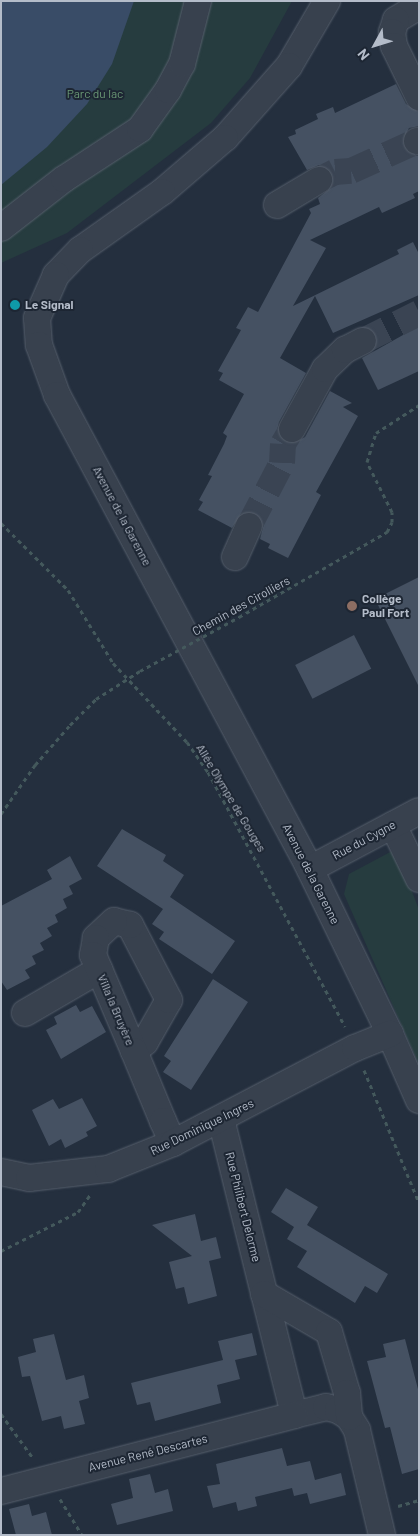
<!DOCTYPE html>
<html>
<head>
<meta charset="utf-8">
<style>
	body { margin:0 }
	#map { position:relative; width:420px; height:1536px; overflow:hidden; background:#242f3e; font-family:Barlow,sans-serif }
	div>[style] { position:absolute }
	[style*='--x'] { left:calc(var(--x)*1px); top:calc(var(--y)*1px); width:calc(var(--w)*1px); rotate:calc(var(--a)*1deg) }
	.green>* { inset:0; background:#263c3f }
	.water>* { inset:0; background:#394c67 }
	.building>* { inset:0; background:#455162; transform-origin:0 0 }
	.minor-tunnel>* { height:26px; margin-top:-13px; transform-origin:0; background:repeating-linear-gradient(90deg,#3a4453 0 26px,transparent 0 39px) }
	.path>* { height:3px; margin-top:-1.5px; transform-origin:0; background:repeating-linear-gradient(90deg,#44595c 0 4px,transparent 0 8px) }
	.roads { filter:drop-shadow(0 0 1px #565f6c) drop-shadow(0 0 1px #565f6c) }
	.minor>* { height:26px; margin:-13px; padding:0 13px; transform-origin:13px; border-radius:13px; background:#38414e }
	.path-bridge>* { height:3px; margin-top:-1.5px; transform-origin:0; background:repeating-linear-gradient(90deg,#44595c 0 4px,transparent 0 8px) }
	.dots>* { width:14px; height:14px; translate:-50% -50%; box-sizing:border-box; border:2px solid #1d2633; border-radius:50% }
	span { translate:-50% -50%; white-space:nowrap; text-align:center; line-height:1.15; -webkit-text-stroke:4px #1d2633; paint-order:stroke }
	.park-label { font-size:12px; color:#6b9a76 }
	.poi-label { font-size:12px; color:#b4bcc9; font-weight:700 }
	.left { translate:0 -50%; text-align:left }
	.street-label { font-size:12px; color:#b4bcc9 }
	.frame { position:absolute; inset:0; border:2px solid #b4bcc9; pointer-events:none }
	.north { position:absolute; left:350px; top:20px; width:50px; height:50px; -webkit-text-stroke:4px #1d2633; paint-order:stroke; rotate:231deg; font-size:14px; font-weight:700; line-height:20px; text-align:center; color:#b4bcc9 }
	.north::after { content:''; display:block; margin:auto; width:18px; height:22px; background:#b4bcc9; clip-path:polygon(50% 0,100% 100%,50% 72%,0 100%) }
</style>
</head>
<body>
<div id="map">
	<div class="green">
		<i style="clip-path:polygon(1px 1px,292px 1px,250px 78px,211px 123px,67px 233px,1px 263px)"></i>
		<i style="clip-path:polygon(396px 849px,419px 910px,419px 1065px,344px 894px,349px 874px)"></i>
	</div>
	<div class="water">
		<i style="clip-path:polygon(1px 1px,134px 1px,112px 64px,87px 104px,47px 147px,1px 185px)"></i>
	</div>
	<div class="building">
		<i style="clip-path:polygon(396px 84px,406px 104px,419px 112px,419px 126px,409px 128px,402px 141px,409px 154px,419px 156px,419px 191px,413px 194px,415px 198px,382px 213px,379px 207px,310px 240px,326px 248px,293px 306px,399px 254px,397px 250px,413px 242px,419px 254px,419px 295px,333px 333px,315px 296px,280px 358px,306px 373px,279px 422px,277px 430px,284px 442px,293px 444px,305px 437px,330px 391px,352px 403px,343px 407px,358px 416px,316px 492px,321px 495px,288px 558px,268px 548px,270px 544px,260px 539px,264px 524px,256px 513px,241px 514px,232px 528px,198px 510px,203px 502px,199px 500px,212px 476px,208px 475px,224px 444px,227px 436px,223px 433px,244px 394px,219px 380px,223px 373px,218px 371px,241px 330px,236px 328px,248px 307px,258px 312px,311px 213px,309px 209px,320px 204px,318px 198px,332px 187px,332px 172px,319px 165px,307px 170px,288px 137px,296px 134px,295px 130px,318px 119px,316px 114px,333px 107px,335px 113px)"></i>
		<i style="clip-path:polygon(419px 326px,419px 371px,378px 390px,362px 358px)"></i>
		<i style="clip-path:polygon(419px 577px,419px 687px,375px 599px)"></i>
		<i style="left:354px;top:635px;width:38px;height:66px;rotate:63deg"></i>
		<i style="clip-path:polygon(122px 829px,166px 855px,163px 861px,184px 875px,170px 897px,235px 941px,212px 974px,159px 939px,164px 932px,152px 924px,163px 909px,97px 866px)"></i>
		<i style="clip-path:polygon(70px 856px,82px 879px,69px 886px,73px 894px,63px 899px,67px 908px,55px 915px,58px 922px,47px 928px,52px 936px,40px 943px,44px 950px,32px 956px,36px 964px,25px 970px,30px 978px,7px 990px,1px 981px,1px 906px,52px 879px,47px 870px)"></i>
		<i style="clip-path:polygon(213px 979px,248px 1002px,191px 1090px,163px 1072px,171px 1061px,164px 1056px)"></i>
		<i style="clip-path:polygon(76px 1005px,80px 1012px,92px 1006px,106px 1032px,61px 1059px,46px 1030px,57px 1024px,54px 1017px)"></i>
		<i style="clip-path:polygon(82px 1098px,97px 1126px,86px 1132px,88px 1136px,65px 1148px,61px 1139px,49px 1146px,32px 1110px,53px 1099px,59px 1109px)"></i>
		<i style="clip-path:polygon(286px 1188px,318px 1207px,307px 1225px,388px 1274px,377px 1293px,365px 1286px,355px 1303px,297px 1267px,307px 1251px,287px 1239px,294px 1227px,271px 1212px)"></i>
		<i style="clip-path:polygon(195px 1214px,201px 1241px,216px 1237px,221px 1258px,209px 1261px,217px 1296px,188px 1304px,184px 1287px,176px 1289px,169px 1262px,192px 1256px,152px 1225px)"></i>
		<i style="clip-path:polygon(252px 1333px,257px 1355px,235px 1360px,240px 1379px,217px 1385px,221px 1403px,155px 1421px,150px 1402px,137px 1405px,131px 1383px,223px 1360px,218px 1341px)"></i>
		<i style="clip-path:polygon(54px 1334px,66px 1380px,84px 1375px,89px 1398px,79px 1401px,85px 1424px,64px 1429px,61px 1416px,42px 1421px,30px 1376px,22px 1377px,18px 1357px,36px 1352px,33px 1339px)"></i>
		<i style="clip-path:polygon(405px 1339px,419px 1393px,419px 1469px,402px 1474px,390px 1427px,385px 1428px,367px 1361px,386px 1357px,383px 1344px)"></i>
		<i style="clip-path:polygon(282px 1448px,287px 1466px,310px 1461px,315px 1480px,341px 1473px,346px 1495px,310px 1504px,307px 1493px,294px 1496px,292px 1488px,255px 1497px,257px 1506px,238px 1511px,236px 1502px,213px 1508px,207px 1486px,220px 1484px,216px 1464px)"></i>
		<i style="clip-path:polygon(150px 1474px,155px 1493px,168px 1489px,173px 1511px,117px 1525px,111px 1504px,133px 1498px,129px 1479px)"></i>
		<i style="clip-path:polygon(29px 1504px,32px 1516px,46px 1512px,52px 1535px,16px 1535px,9px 1509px)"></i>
	</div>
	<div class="minor-tunnel">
		<i style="--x:319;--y:180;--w:18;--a:-27"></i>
		<i style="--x:335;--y:172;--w:16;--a:-4"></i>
		<i style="--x:351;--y:171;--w:72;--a:-24.4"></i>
		<i style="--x:363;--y:341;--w:63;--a:-26.6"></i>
		<i style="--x:249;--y:526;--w:71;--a:-62.4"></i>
		<i style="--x:282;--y:463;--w:19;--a:-87"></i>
		<i style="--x:283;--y:444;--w:17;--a:-59"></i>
	</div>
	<div class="path">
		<i style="--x:1;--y:523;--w:95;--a:45"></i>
		<i style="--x:68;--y:590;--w:86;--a:58.3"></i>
		<i style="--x:113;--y:663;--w:108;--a:46.9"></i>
		<i style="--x:187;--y:742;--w:37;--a:55"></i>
		<i style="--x:208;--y:772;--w:289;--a:61.7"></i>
		<i style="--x:239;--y:617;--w:171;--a:-29.9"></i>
		<i style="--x:387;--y:532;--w:11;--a:-63"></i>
		<i style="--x:392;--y:522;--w:10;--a:-90"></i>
		<i style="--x:392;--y:512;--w:56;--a:-116.6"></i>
		<i style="--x:367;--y:462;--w:30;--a:-73"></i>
		<i style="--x:376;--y:433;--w:51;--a:-33.1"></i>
		<i style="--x:1;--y:814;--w:60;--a:-55.2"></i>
		<i style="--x:35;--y:765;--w:53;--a:-48.8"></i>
		<i style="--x:70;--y:725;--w:37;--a:-45"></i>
		<i style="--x:96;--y:699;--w:52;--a:-32.5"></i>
		<i style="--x:364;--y:1070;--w:144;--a:67.5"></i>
		<i style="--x:1;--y:1251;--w:86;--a:-26.9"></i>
		<i style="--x:78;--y:1212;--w:21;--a:-55"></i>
		<i style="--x:1;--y:1414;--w:54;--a:54"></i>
		<i style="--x:60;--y:1499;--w:42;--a:58.6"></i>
		<i style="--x:398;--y:1506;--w:22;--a:-16"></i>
	</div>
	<div class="roads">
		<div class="minor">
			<i style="--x:327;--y:1;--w:75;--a:120.3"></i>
			<i style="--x:289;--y:66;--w:96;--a:131.6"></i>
			<i style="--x:225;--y:138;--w:83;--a:139.4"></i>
			<i style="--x:162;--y:192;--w:100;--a:144.7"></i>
			<i style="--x:80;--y:250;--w:35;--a:134"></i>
			<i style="--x:56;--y:275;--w:47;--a:113.8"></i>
			<i style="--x:37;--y:318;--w:27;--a:86"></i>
			<i style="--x:39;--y:345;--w:53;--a:70.2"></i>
			<i style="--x:57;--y:395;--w:531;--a:61.89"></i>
			<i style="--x:307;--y:863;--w:190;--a:64.1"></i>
			<i style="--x:390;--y:1034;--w:72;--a:66.3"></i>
			<i style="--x:419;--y:6;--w:27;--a:149"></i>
			<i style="--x:396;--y:20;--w:13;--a:108"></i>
			<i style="--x:392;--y:32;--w:14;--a:82"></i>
			<i style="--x:394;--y:46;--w:57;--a:63.9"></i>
			<i style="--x:417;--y:141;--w:2;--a:0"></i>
			<i style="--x:277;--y:205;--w:49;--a:-30.8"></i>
			<i style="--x:1;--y:228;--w:80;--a:-37.9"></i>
			<i style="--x:64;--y:179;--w:91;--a:-33.3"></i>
			<i style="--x:140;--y:129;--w:48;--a:-54.3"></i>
			<i style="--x:168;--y:90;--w:30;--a:-62"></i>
			<i style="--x:182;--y:64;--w:65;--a:-75.7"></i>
			<i style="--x:292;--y:429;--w:68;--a:-61.2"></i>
			<i style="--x:325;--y:369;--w:28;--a:-44"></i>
			<i style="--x:345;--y:350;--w:20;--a:-27"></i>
			<i style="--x:235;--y:557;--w:34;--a:-66"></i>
			<i style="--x:393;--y:825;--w:60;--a:64.3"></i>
			<i style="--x:310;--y:869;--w:123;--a:-28"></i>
			<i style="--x:25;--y:1013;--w:86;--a:-30.2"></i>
			<i style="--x:134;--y:1051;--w:14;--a:-39"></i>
			<i style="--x:145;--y:1042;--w:48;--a:-60.3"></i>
			<i style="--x:169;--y:1000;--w:85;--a:-117.5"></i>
			<i style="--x:130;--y:925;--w:16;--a:-166"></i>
			<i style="--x:114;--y:921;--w:25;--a:137"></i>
			<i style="--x:96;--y:938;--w:17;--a:100"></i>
			<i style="--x:93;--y:955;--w:104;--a:66.9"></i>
			<i style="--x:134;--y:1051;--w:76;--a:67.5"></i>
			<i style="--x:163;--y:1121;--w:24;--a:66"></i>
			<i style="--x:221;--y:1119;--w:305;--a:76.1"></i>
			<i style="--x:294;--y:1415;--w:33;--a:-14"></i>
			<i style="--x:326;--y:1407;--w:12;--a:14"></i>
			<i style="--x:338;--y:1410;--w:13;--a:32"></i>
			<i style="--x:349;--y:1417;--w:15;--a:58"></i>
			<i style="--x:357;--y:1430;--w:108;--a:76.6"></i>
			<i style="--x:1;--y:1172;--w:29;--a:12"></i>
			<i style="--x:29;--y:1178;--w:80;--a:-6.5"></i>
			<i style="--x:108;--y:1169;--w:70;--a:-21.8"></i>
			<i style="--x:173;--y:1143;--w:205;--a:-27.6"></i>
			<i style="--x:355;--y:1048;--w:38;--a:-22"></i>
			<i style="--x:264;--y:1294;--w:75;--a:30.3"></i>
			<i style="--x:329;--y:1332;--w:64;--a:73.6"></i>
			<i style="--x:347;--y:1393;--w:24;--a:85"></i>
			<i style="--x:1;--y:1491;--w:303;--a:-14.5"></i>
		</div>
	</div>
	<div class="path-bridge">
		<i style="--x:140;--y:671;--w:113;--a:-28.6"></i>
	</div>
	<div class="dots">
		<i style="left:15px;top:305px;background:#0f9aa8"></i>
		<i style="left:352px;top:606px;background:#8d6e63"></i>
	</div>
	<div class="park-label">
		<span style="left:95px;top:94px">Parc du lac</span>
	</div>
	<div class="poi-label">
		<span class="left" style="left:25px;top:305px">Le Signal</span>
		<span class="left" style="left:362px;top:606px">Collège<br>Paul Fort</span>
	</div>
	<div class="street-label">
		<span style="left:122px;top:516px;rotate:62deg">Avenue de la Garenne</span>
		<span style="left:241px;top:606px;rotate:-29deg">Chemin des Cirolliers</span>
		<span style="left:231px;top:798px;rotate:59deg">Allée Olympe de Gouges</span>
		<span style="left:364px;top:840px;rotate:-28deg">Rue du Cygne</span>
		<span style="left:311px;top:874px;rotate:63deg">Avenue de la Garenne</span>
		<span style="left:116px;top:1010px;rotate:67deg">Villa la Bruyère</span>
		<span style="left:202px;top:1127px;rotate:-26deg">Rue Dominique Ingres</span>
		<span style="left:243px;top:1207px;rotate:76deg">Rue Philibert Delorme</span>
		<span style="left:148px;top:1453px;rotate:-14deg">Avenue René Descartes</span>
	</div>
	<div class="frame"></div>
	<div class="north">N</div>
</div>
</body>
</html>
